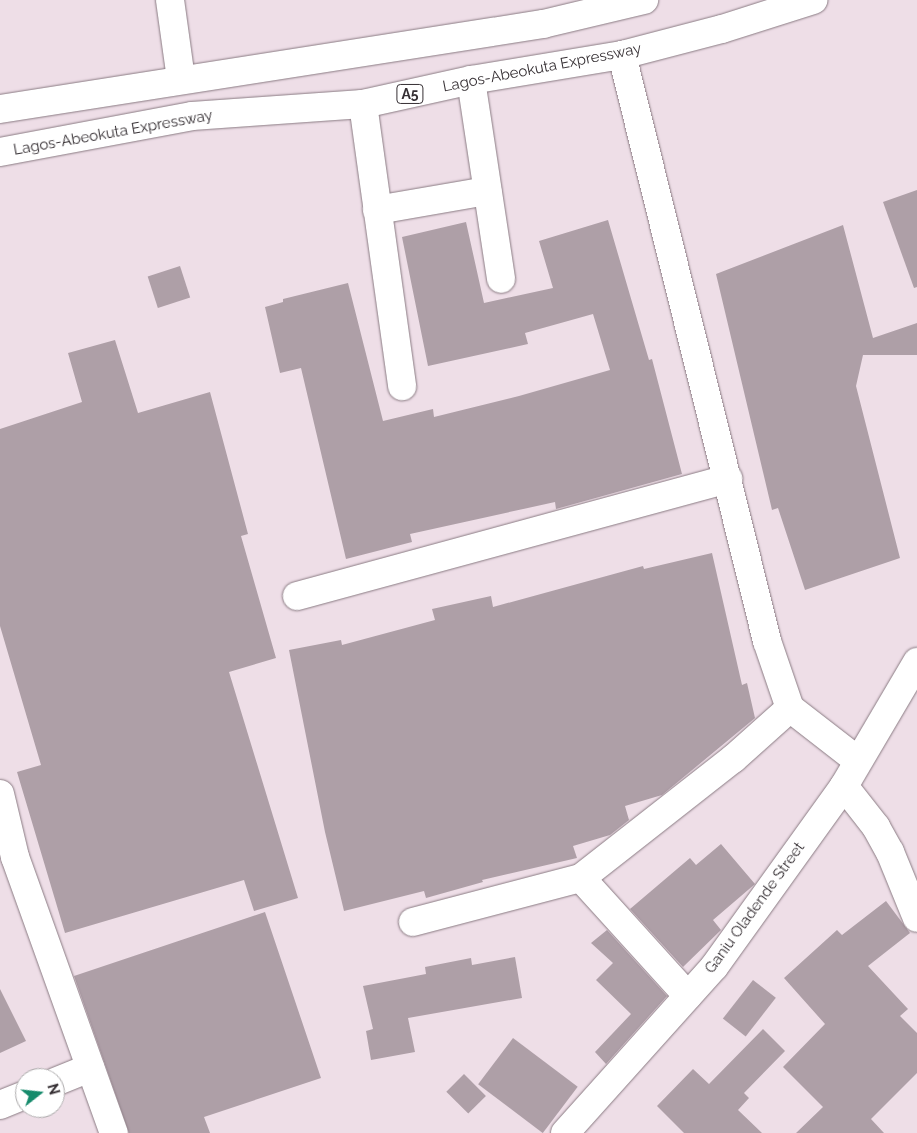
<!DOCTYPE html>
<html>
<head>
<meta charset="utf-8">
<style>
	body { margin:0 }
	#map { position:relative; width:917px; height:1133px; overflow:hidden; background:#eedee7; font-family:Raleway,sans-serif }
	div>[style] { position:absolute }
	[style*='--x'] { left:calc(var(--x)*1px); top:calc(var(--y)*1px); width:calc(var(--w)*1px); rotate:calc(var(--a)*1deg) }
	.building>* { inset:0; background:#ae9fa7; transform-origin:0 0 }
	.roads { filter:drop-shadow(0 0 1px #8a7b83) drop-shadow(0 0 1px #8a7b83) }
	.minor>* { height:28px; margin:-14px; padding:0 14px; transform-origin:14px; border-radius:14px; background:#fff }
	.major>* { height:28px; margin:-14px; padding:0 14px; transform-origin:14px; border-radius:14px; background:#fff }
	.highway>* { height:28px; margin:-14px; padding:0 14px; transform-origin:14px; border-radius:14px; background:#fff }
	span { translate:-50% -50%; white-space:nowrap; text-align:center; line-height:1.15; -webkit-text-stroke:4px #fff; paint-order:stroke }
	.shield-label span { padding:1px 4px; background:#fff; border:1px solid; border-radius:4px; -webkit-text-stroke-width:0 }
	.shield-label { font-size:14px; color:#352f33; font-weight:700 }
	.street-label { font-size:15px; color:#352f33 }
	.north { position:absolute; left:15px; top:1068px; width:50px; height:50px; box-sizing:border-box; background:#fff; border:1px solid #aeacad; border-radius:50%; rotate:74deg; font-size:14px; font-weight:700; line-height:20px; text-align:center; color:#352f33 }
	.north::after { content:''; display:block; margin:auto; width:18px; height:22px; background:#168b6c; clip-path:polygon(50% 0,100% 100%,50% 72%,0 100%) }
</style>
</head>
<body>
<div id="map">
	<div class="building">
		<i style="clip-path:polygon(917px 190px,917px 287px,914px 288px,883px 202px)"></i>
		<i style="clip-path:polygon(608px 220px,649px 360px,652px 359px,682px 474px,556px 509px,555px 502px,410px 534px,412px 542px,346px 559px,301px 368px,280px 373px,265px 307px,283px 302px,283px 299px,348px 283px,383px 421px,433px 409px,434px 417px,519px 396px,610px 370px,593px 314px,525px 333px,528px 344px,428px 366px,402px 237px,466px 222px,484px 303px,553px 288px,539px 241px)"></i>
		<i style="clip-path:polygon(843px 225px,873px 338px,917px 323px,917px 355px,863px 355px,856px 386px,900px 558px,805px 590px,778px 508px,772px 510px,716px 274px)"></i>
		<i style="left:180px;top:266px;width:33px;height:34px;rotate:72deg"></i>
		<i style="clip-path:polygon(115px 340px,138px 413px,210px 392px,248px 534px,241px 536px,276px 658px,229px 672px,298px 898px,254px 911px,244px 880px,65px 933px,17px 772px,41px 765px,0 626px,0 429px,82px 402px,68px 353px)"></i>
		<i style="clip-path:polygon(712px 553px,742px 685px,747px 683px,755px 718px,662px 795px,625px 806px,629px 820px,610px 835px,573px 846px,577px 858px,482px 880px,483px 882px,426px 898px,424px 891px,344px 911px,325px 832px,289px 650px,341px 640px,342px 645px,435px 620px,432px 609px,491px 596px,493px 607px,643px 566px,644px 569px)"></i>
		<i style="clip-path:polygon(721px 844px,755px 884px,713px 920px,721px 930px,683px 967px,630px 909px,690px 858px,696px 865px)"></i>
		<i style="clip-path:polygon(886px 901px,910px 933px,868px 966px,908px 1009px,900px 1016px,917px 1033px,917px 1073px,871px 1119px,884px 1133px,796px 1133px,823px 1107px,783px 1067px,825px 1024px,784px 978px,837px 930px,842px 935px)"></i>
		<i style="clip-path:polygon(265px 912px,321px 1078px,204px 1117px,210px 1133px,129px 1133px,74px 976px)"></i>
		<i style="clip-path:polygon(607px 930px,667px 996px,606px 1064px,595px 1052px,631px 1014px,596px 980px,613px 963px,591px 943px)"></i>
		<i style="clip-path:polygon(515px 957px,522px 998px,408px 1018px,415px 1052px,371px 1060px,366px 1031px,373px 1029px,363px 986px,426px 974px,425px 967px,471px 958px,472px 965px)"></i>
		<i style="left:753px;top:980px;width:29px;height:49px;rotate:38deg"></i>
		<i style="clip-path:polygon(0 989px,26px 1041px,0 1053px)"></i>
		<i style="clip-path:polygon(763px 1029px,785px 1051px,744px 1093px,749px 1098px,738px 1110px,762px 1133px,684px 1133px,657px 1106px,693px 1069px,709px 1084px)"></i>
		<i style="left:513px;top:1038px;width:81px;height:58px;rotate:37deg"></i>
		<i style="left:464px;top:1074px;width:31px;height:25px;rotate:45deg"></i>
	</div>
	<div class="roads">
		<div class="minor">
			<i style="--x:170;--y:0;--w:80;--a:82.1"></i>
			<i style="--x:622;--y:55;--w:604;--a:76.1"></i>
			<i style="--x:767;--y:641;--w:71;--a:71.1"></i>
			<i style="--x:790;--y:708;--w:85;--a:37.8"></i>
			<i style="--x:471;--y:80;--w:201;--a:81.4"></i>
			<i style="--x:363;--y:104;--w:285;--a:82.1"></i>
			<i style="--x:377;--y:210;--w:112;--a:-9.8"></i>
			<i style="--x:297;--y:596;--w:447;--a:-15.2"></i>
			<i style="--x:844;--y:786;--w:52;--a:52"></i>
			<i style="--x:876;--y:827;--w:29;--a:61"></i>
			<i style="--x:890;--y:852;--w:71;--a:67.8"></i>
			<i style="--x:581;--y:878;--w:159;--a:47.8"></i>
			<i style="--x:413;--y:922;--w:174;--a:-14.7"></i>
			<i style="--x:581;--y:878;--w:193;--a:-38.1"></i>
			<i style="--x:733;--y:759;--w:76;--a:-41.8"></i>
			<i style="--x:55;--y:1082;--w:38;--a:-22"></i>
			<i style="--x:0;--y:1105;--w:27;--a:-22"></i>
			<i style="--x:565;--y:1133;--w:223;--a:-48.1"></i>
			<i style="--x:714;--y:967;--w:223;--a:-54.3"></i>
			<i style="--x:844;--y:786;--w:144;--a:-59.5"></i>
		</div>
		<div class="major">
			<i style="--x:0;--y:794;--w:65;--a:76.6"></i>
			<i style="--x:15;--y:857;--w:293;--a:70.3"></i>
		</div>
		<div class="highway">
			<i style="--x:0;--y:109;--w:550;--a:-8.9"></i>
			<i style="--x:543;--y:24;--w:104;--a:-13.4"></i>
			<i style="--x:0;--y:152;--w:195;--a:-10.6"></i>
			<i style="--x:192;--y:116;--w:171;--a:-4"></i>
			<i style="--x:363;--y:104;--w:111;--a:-12.5"></i>
			<i style="--x:471;--y:80;--w:153;--a:-9.4"></i>
			<i style="--x:622;--y:55;--w:103;--a:-14.6"></i>
			<i style="--x:722;--y:29;--w:96;--a:-17.7"></i>
		</div>
	</div>
	<div class="shield-label">
		<span style="left:410px;top:94px">A5</span>
	</div>
	<div class="street-label">
		<span style="left:542px;top:68px;rotate:-11deg">Lagos-Abeokuta Expressway</span>
		<span style="left:113px;top:133px;rotate:-10deg">Lagos-Abeokuta Expressway</span>
		<span style="left:755px;top:908px;rotate:-54deg">Ganiu Oladende Street</span>
	</div>
	<div class="north">N</div>
</div>
</body>
</html>
